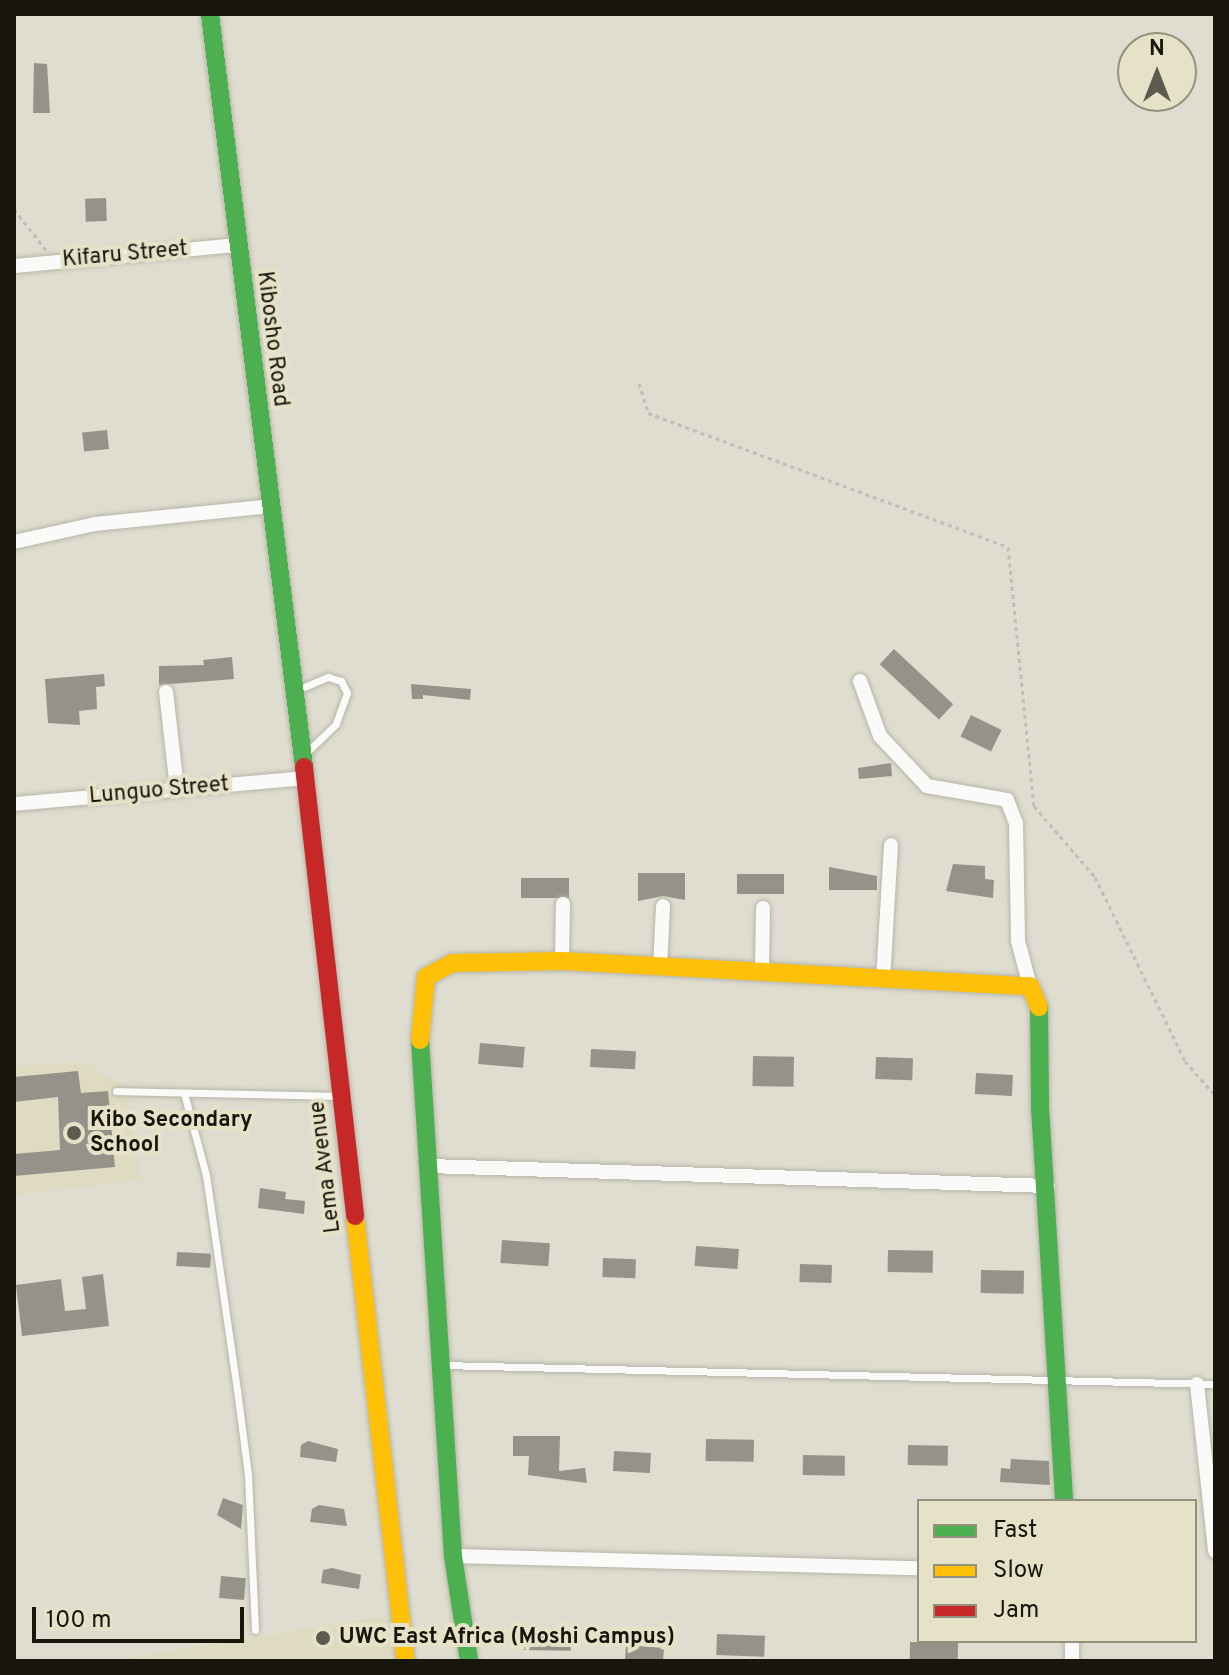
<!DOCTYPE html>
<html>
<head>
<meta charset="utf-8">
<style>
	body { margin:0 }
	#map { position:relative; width:1229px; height:1675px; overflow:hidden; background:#dfddcf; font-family:Overpass,sans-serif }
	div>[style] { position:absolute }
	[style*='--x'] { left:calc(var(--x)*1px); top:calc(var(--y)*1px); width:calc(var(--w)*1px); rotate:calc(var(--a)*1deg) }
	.built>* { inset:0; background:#dedbc2 }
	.building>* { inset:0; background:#959389; transform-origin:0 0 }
	.path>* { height:3px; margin-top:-1.5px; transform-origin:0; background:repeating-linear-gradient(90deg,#bfbeba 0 4px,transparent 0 8px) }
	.roads { filter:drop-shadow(0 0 2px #b7b5aa) drop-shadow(0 0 2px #b7b5aa) }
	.lane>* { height:7px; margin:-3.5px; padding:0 3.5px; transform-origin:3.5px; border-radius:3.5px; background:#fafaf8 }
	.street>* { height:14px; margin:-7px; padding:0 7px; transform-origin:7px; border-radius:7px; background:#fafaf8 }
	.fast>* { height:18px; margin:-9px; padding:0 9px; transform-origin:9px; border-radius:9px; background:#4caf50 }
	.slow>* { height:18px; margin:-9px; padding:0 9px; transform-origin:9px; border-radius:9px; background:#ffc107 }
	.jam>* { height:18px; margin:-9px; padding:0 9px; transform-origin:9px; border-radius:9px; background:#c62828 }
	.dots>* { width:22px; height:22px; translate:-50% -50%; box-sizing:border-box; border:4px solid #e6e2c8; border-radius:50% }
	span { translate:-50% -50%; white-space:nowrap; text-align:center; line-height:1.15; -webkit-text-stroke:8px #e6e2c8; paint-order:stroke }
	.street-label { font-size:22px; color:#17150c }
	.poi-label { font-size:22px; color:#17150c; font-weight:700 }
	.left { translate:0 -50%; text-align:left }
	.frame { position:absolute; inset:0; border:16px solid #17150c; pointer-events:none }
	.legend { position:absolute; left:917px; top:1499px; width:280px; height:144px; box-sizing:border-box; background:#e6e2c8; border:2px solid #93907d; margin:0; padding:10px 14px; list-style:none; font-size:24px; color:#17150c }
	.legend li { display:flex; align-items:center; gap:16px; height:40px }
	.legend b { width:40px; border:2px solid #93907d }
	.north { position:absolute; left:1117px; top:32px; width:80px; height:80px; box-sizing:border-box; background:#e6e2c8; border:2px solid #93907d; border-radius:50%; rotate:0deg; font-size:22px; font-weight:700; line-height:32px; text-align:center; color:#17150c }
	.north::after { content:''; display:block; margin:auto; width:28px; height:36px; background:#5d5b50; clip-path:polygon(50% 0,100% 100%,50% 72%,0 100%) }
	.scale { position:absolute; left:32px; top:1607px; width:212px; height:36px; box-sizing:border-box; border:4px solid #17150c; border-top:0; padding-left:10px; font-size:24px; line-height:28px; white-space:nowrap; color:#17150c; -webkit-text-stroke:6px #e6e2c8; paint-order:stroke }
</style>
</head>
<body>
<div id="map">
	<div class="built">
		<i style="clip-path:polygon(85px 1062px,125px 1086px,141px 1180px,14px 1195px,14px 1066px)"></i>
		<i style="clip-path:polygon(392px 1615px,397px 1661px,111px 1661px)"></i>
	</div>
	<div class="building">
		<i style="clip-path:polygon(34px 63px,47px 64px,50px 113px,33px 113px)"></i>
		<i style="left:106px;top:198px;width:23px;height:21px;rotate:88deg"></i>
		<i style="left:107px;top:430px;width:19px;height:25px;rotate:84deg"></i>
		<i style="left:894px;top:649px;width:81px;height:21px;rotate:43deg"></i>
		<i style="clip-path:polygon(232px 657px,234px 679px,159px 685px,159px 666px,204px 665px,203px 660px)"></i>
		<i style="clip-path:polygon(104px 674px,105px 686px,96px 687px,97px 709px,79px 711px,80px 725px,48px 723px,45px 679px)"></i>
		<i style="clip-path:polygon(411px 684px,471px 689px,470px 700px,423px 695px,423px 699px,412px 699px)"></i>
		<i style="left:971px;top:715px;width:34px;height:24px;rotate:26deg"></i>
		<i style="clip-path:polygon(891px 763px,892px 776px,859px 779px,858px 768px)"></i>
		<i style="clip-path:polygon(953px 864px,985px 866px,985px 879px,994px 880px,993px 898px,946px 891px)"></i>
		<i style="clip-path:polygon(829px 867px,877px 876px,877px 890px,829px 890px)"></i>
		<i style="clip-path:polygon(638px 873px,685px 873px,685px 900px,663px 896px,638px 901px)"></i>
		<i style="left:737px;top:874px;width:47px;height:20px"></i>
		<i style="left:521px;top:878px;width:48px;height:20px"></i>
		<i style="left:480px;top:1043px;width:45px;height:21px;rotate:5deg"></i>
		<i style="left:591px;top:1049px;width:45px;height:18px;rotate:3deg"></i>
		<i style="left:753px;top:1056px;width:41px;height:30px;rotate:1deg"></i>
		<i style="left:876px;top:1057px;width:37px;height:22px;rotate:2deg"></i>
		<i style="clip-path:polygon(78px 1071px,81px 1093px,108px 1091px,115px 1167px,14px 1176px,14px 1154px,60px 1150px,58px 1097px,14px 1102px,14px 1077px)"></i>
		<i style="left:976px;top:1073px;width:37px;height:21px;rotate:3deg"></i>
		<i style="clip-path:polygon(260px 1188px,286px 1192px,285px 1199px,305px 1201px,304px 1214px,258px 1208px)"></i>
		<i style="left:502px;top:1240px;width:48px;height:23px;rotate:4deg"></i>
		<i style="left:696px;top:1246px;width:43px;height:20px;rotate:4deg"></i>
		<i style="left:888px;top:1250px;width:45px;height:22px;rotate:1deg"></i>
		<i style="left:177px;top:1252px;width:34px;height:14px;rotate:3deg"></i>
		<i style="left:603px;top:1258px;width:33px;height:19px;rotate:2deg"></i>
		<i style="left:800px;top:1264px;width:32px;height:18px;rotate:2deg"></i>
		<i style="left:981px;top:1270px;width:43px;height:23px;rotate:1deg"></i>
		<i style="clip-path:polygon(103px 1274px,109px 1326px,22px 1336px,16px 1285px,61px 1279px,65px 1311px,86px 1309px,82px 1277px)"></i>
		<i style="clip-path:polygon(513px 1436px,560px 1436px,559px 1471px,585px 1468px,587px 1483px,528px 1475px,529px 1456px,513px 1456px)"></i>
		<i style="left:706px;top:1439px;width:48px;height:22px;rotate:1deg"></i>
		<i style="clip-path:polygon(308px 1441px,338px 1449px,336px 1462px,300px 1457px,301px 1445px)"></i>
		<i style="left:908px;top:1445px;width:40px;height:20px;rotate:1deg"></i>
		<i style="left:614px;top:1451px;width:37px;height:20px;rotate:3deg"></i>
		<i style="left:803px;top:1455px;width:42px;height:20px;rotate:1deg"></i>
		<i style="clip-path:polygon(1011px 1459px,1049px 1461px,1050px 1485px,1000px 1482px,1001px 1468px,1010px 1469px)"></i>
		<i style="clip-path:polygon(223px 1498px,243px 1505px,241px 1529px,217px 1515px)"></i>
		<i style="clip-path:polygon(319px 1505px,344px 1509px,347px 1526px,310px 1522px,312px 1509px)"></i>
		<i style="clip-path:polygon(332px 1568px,361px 1575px,359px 1589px,321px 1583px,323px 1570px)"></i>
		<i style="left:221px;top:1576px;width:25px;height:22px;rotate:5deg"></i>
		<i style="left:524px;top:1630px;width:47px;height:20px;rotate:1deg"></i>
		<i style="left:717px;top:1634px;width:48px;height:21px;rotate:2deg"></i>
		<i style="left:910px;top:1642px;width:48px;height:19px;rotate:1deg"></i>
		<i style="clip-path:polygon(626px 1645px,664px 1648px,663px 1661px,625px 1661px)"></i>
	</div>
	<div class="path">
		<i style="--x:14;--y:209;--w:52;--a:52"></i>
		<i style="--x:639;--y:383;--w:31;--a:73"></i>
		<i style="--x:648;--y:413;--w:384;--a:20.4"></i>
		<i style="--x:1008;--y:547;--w:260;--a:84.3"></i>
		<i style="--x:1034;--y:806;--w:94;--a:49.3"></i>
		<i style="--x:1095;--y:877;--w:205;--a:63.9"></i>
		<i style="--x:1185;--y:1061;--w:45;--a:48.6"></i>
	</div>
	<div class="roads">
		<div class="lane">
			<i style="--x:297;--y:690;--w:34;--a:-23"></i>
			<i style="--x:328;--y:677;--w:14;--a:17"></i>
			<i style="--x:341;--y:681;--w:13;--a:63"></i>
			<i style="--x:347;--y:693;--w:33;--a:110"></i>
			<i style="--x:336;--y:724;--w:40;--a:136"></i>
			<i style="--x:116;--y:1091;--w:222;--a:1.3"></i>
			<i style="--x:184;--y:1093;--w:85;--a:75"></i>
			<i style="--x:206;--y:1175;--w:217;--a:81.8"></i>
			<i style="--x:237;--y:1390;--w:86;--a:82.6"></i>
			<i style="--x:248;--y:1475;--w:155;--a:87.4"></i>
			<i style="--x:442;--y:1365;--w:773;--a:1.41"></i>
		</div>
		<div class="street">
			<i style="--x:14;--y:266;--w:223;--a:-5.4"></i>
			<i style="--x:14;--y:542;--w:83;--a:-12.5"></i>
			<i style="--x:95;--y:524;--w:177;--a:-5.8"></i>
			<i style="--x:860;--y:681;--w:59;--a:70"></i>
			<i style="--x:880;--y:736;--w:69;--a:46.8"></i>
			<i style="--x:927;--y:786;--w:81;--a:9.9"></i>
			<i style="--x:1007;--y:800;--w:25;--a:69"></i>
			<i style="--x:1016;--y:823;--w:118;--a:89"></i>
			<i style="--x:1018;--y:941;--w:47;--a:75.1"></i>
			<i style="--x:166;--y:692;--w:98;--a:83.5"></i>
			<i style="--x:14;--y:804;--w:292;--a:-5.1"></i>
			<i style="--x:562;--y:961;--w:57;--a:-89"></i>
			<i style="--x:660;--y:968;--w:62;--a:-87.2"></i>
			<i style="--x:762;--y:972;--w:64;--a:-89.1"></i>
			<i style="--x:883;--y:980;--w:135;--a:-86.6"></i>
			<i style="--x:429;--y:1166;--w:619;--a:1.85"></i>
			<i style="--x:1197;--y:1384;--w:168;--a:83.8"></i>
			<i style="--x:453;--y:1556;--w:466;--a:1.5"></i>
			<i style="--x:1072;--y:1641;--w:20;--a:90"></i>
		</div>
		<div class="fast">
			<i style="--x:210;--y:14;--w:759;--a:82.88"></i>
			<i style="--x:1039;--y:1007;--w:100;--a:89.4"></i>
			<i style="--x:1040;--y:1107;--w:395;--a:86.5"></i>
			<i style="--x:420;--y:1040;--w:517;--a:86.34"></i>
			<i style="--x:453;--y:1556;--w:106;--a:81.3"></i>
		</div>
		<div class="slow">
			<i style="--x:420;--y:1040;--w:63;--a:-84.6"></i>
			<i style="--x:426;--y:977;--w:30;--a:-28"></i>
			<i style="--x:452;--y:963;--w:110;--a:-1"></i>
			<i style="--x:562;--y:961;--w:469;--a:3.1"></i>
			<i style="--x:1030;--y:986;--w:23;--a:67"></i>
			<i style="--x:355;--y:1216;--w:448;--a:83.5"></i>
		</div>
		<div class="jam">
			<i style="--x:304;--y:767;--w:452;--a:83.5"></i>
		</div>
	</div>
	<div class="dots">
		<i style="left:74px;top:1133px;background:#5d5b50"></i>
		<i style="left:323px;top:1638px;background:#5d5b50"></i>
	</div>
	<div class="street-label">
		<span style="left:125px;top:255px;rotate:-5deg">Kifaru Street</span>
		<span style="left:272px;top:339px;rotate:83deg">Kibosho Road</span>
		<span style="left:159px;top:791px;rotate:-5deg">Lunguo Street</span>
		<span style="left:326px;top:1167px;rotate:-97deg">Lema Avenue</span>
	</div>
	<div class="poi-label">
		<span class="left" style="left:90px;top:1133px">Kibo Secondary<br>School</span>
		<span class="left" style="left:339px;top:1638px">UWC East Africa (Moshi Campus)</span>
	</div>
	<div class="frame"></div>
	<ul class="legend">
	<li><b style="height:10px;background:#4caf50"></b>Fast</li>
	<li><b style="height:10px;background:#ffc107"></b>Slow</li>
	<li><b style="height:10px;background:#c62828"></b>Jam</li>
	</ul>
	<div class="north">N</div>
	<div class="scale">100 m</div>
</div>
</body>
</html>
